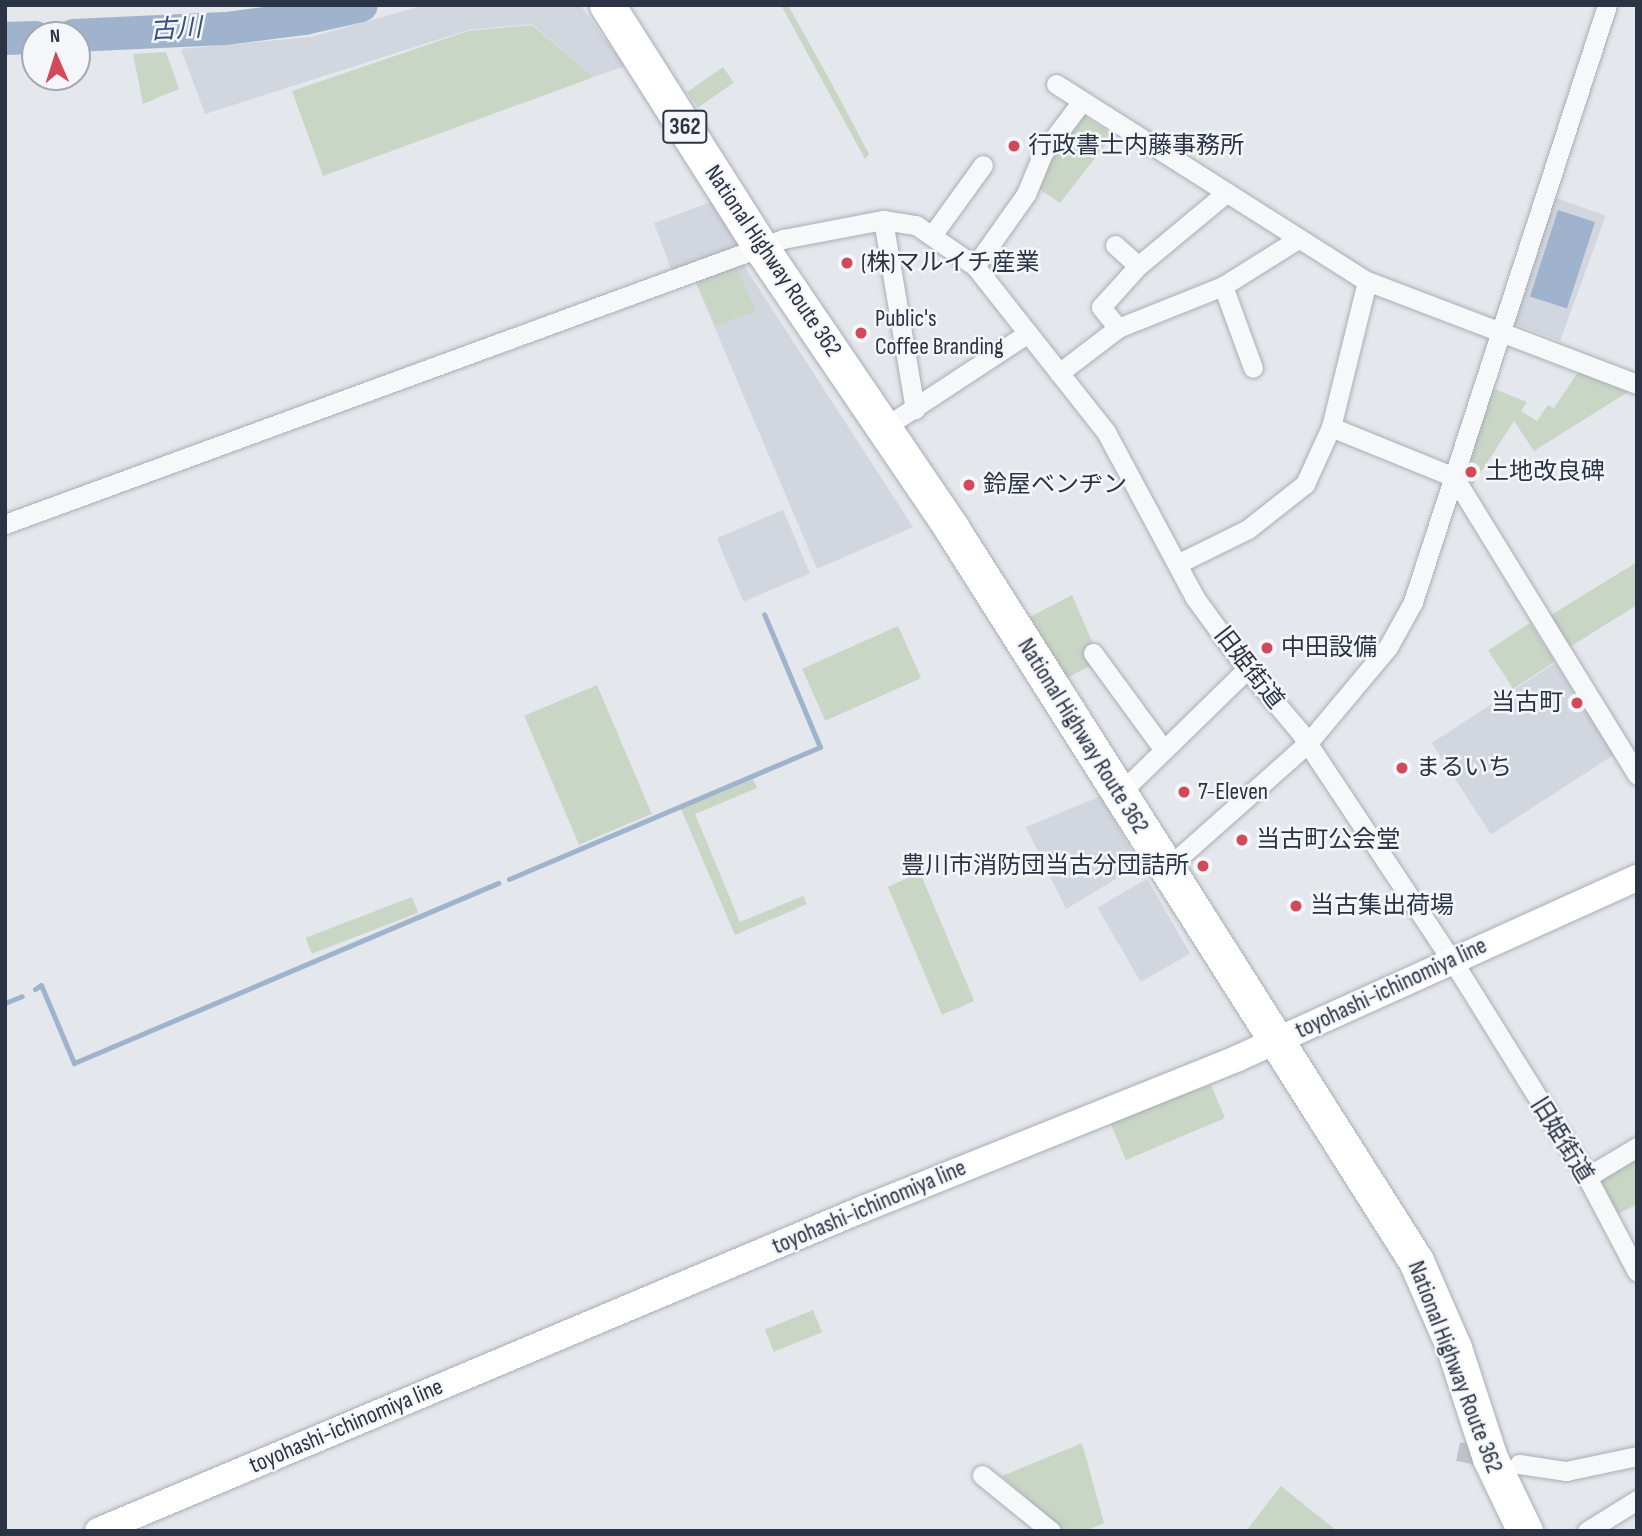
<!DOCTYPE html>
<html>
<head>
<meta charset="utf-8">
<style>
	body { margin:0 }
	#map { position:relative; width:1642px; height:1536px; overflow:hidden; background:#e4e7ec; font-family:"Sofia Sans Condensed","Noto Sans JP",sans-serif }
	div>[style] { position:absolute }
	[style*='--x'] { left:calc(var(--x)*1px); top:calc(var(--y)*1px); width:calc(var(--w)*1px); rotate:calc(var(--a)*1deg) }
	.built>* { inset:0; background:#d2d6de; transform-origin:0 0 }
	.green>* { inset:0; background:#c9d6c5; transform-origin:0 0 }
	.water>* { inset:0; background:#9fb4cc; transform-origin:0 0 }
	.stream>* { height:5px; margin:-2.5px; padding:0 2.5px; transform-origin:2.5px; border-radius:2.5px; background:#9fb4cc }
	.river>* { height:33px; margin:-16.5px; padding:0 16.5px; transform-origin:16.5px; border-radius:16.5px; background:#9fb4cc }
	.street-tunnel>* { height:19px; margin-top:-9.5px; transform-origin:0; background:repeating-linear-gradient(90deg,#bfc3cb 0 19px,transparent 0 29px) }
	.roads { filter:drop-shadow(0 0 2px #a9aeb7) drop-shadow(0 0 2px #a9aeb7) }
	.street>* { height:19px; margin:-9.5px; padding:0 9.5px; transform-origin:9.5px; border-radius:9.5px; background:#f7f8fa }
	.secondary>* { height:26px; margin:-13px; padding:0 13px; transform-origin:13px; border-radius:13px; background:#fff }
	.highway>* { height:35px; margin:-17.5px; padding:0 17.5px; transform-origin:17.5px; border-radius:17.5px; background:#fff }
	.dots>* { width:19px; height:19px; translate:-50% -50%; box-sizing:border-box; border:4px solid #f4f6f9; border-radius:50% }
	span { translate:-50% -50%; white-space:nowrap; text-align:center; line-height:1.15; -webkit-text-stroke:5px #f4f6f9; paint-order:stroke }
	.shield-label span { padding:2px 5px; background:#f4f6f9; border:2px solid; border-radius:5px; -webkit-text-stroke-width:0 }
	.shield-label { font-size:23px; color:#2b3445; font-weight:700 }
	.poi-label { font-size:24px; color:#2b3445 }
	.left { translate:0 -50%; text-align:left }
	.right { translate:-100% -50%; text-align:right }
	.street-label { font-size:24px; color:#2b3445 }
	.water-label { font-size:26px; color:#34527a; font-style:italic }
	.frame { position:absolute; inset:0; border:7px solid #2b3445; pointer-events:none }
	.north { position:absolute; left:21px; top:21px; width:70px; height:70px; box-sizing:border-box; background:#f4f6f9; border:2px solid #a4a8b1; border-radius:50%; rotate:357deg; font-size:19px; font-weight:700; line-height:28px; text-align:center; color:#2b3445 }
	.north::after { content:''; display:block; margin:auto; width:24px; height:32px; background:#d1495b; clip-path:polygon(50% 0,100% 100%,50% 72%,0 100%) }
</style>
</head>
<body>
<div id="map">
	<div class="built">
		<i style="clip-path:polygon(425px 5px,580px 5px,625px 66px,594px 77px,532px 24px,468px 30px,205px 114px,181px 49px,311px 37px)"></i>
		<i style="left:1554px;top:197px;width:55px;height:133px;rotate:20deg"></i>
		<i style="clip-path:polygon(714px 201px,744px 246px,672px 272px,654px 223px)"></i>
		<i style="clip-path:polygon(743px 264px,913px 527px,817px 569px,695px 281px)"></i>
		<i style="left:783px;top:510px;width:69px;height:72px;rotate:67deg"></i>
		<i style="left:1555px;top:663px;width:109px;height:147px;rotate:57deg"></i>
		<i style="clip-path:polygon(1101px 796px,1139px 865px,1066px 909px,1026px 827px)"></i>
		<i style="left:1147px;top:879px;width:86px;height:57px;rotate:60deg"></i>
	</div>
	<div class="green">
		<i style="clip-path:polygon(781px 5px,788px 5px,833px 86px,869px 154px,865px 159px)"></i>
		<i style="clip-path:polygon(532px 25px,594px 77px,323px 176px,292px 91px,468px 31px)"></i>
		<i style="clip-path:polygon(166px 52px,179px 89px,143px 104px,133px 54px)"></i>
		<i style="left:723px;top:67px;width:19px;height:44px;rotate:55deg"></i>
		<i style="clip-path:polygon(1081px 114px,1113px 135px,1060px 203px,1036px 187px,1049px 155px)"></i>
		<i style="clip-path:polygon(737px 268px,756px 311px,716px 326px,696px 281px)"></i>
		<i style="clip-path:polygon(1578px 372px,1628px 392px,1534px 451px,1514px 421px,1469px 491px,1461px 479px,1492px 388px,1527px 402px,1521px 411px,1537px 421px,1548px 405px,1554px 408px)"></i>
		<i style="clip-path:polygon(1637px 562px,1637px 605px,1568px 648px,1548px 617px)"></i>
		<i style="clip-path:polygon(1072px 595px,1094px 646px,1109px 681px,1088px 667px,1067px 678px,1030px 617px)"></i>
		<i style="left:1530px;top:623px;width:46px;height:50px;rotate:57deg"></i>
		<i style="left:898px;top:626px;width:57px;height:105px;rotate:66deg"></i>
		<i style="left:597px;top:685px;width:140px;height:79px;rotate:67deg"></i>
		<i style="clip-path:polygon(753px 779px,757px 788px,695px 814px,740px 922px,803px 896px,807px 904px,735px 935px,681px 809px)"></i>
		<i style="left:920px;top:873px;width:139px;height:35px;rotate:67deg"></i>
		<i style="left:412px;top:897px;width:17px;height:114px;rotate:69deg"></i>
		<i style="clip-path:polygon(1211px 1085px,1225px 1118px,1126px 1160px,1109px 1120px)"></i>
		<i style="clip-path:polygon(1637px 1154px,1637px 1204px,1618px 1214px,1599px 1178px)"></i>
		<i style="left:813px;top:1310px;width:24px;height:52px;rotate:68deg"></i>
		<i style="clip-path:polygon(1082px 1443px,1104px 1523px,1085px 1531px,1064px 1531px,1002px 1476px)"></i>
		<i style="clip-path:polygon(1281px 1486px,1337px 1531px,1246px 1531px)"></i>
	</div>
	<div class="water">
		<i style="left:1558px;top:210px;width:39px;height:91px;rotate:18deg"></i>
	</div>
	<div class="stream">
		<i style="--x:509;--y:879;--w:338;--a:-23"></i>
		<i style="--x:820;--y:747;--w:144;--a:-112.8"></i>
		<i style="--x:35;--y:989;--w:7;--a:-34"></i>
		<i style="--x:41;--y:985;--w:85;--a:67.1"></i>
		<i style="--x:74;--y:1063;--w:461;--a:-23"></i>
		<i style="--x:5;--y:1003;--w:18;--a:-22"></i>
	</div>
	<div class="river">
		<i style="--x:73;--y:35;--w:152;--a:-2.6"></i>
		<i style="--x:225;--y:28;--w:80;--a:-7.2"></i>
		<i style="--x:304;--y:18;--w:58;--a:-12.8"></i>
		<i style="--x:5;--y:38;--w:30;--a:-2"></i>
	</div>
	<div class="street-tunnel">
		<i style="--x:1458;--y:1451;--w:38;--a:12"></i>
	</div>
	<div class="roads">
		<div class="street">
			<i style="--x:1056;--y:84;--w:368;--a:32.4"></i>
			<i style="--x:1367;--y:281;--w:289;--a:20.9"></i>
			<i style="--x:883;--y:220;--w:192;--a:80.4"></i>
			<i style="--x:933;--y:234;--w:85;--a:-54.1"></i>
			<i style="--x:1115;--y:245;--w:31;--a:42"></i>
			<i style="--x:1138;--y:266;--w:55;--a:132.1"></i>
			<i style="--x:1101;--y:307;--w:27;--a:51"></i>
			<i style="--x:975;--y:266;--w:88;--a:-54.7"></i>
			<i style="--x:1026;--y:194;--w:44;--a:-67.5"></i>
			<i style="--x:1043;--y:153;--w:65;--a:-53.1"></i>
			<i style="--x:1138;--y:266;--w:114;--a:-39.7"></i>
			<i style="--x:1223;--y:286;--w:87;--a:69.9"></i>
			<i style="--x:1059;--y:373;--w:74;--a:-37.3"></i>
			<i style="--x:1118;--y:328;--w:113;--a:-21.8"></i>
			<i style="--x:1223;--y:286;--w:89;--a:-32.1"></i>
			<i style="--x:885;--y:427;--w:171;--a:-33.3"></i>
			<i style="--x:1331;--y:427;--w:133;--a:22.1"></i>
			<i style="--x:1454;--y:477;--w:350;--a:58.4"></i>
			<i style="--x:5;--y:524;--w:829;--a:-20.12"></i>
			<i style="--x:783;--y:239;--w:102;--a:-10.8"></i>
			<i style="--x:883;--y:220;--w:33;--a:9"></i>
			<i style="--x:916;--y:225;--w:72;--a:34.8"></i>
			<i style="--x:975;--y:266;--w:211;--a:51.7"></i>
			<i style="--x:1106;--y:432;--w:188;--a:61.8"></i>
			<i style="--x:1195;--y:598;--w:88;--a:53.8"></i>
			<i style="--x:1247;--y:669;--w:82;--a:49.9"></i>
			<i style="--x:1300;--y:732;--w:287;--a:56.4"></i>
			<i style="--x:1459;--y:971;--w:243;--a:58.1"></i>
			<i style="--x:1587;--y:1177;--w:107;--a:62.2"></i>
			<i style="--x:1179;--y:563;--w:77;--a:-26.2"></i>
			<i style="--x:1248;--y:529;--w:73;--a:-38.3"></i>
			<i style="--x:1305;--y:484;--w:63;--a:-65.5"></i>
			<i style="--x:1331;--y:427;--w:150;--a:-76.1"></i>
			<i style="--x:1093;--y:653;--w:120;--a:53.8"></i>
			<i style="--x:1120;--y:793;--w:177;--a:-44.3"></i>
			<i style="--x:1166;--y:869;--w:188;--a:-41.6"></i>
			<i style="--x:1307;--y:744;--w:126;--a:-50.1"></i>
			<i style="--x:1388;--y:647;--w:51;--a:-60.9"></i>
			<i style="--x:1413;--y:602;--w:628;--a:-72"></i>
			<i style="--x:1587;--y:1177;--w:58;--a:-31"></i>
			<i style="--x:1519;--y:1464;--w:48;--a:8.5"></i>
			<i style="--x:1566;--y:1471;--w:73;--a:-11.9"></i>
			<i style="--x:982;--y:1475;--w:89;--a:39.1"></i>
			<i style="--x:1587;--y:1531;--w:59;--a:-31.8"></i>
		</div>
		<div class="secondary">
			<i style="--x:98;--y:1531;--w:830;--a:-22.83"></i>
			<i style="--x:863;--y:1209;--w:404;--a:-21.9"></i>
			<i style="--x:1238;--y:1058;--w:438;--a:-24.3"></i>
		</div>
		<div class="highway">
			<i style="--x:607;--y:5;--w:289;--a:57.6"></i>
			<i style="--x:762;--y:249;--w:338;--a:55.8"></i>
			<i style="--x:952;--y:529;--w:867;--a:57.63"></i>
			<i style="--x:1416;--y:1261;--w:95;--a:66.4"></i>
			<i style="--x:1454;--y:1348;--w:116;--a:71.9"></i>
			<i style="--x:1490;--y:1458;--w:81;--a:64.4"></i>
		</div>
	</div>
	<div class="dots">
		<i style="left:1014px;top:146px;background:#d1495b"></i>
		<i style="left:847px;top:263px;background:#d1495b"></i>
		<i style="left:861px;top:333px;background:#d1495b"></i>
		<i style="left:1471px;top:472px;background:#d1495b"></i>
		<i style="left:969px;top:485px;background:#d1495b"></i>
		<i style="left:1267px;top:648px;background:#d1495b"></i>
		<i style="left:1577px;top:703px;background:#d1495b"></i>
		<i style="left:1402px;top:768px;background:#d1495b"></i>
		<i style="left:1184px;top:792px;background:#d1495b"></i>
		<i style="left:1242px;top:840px;background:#d1495b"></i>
		<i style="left:1203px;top:866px;background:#d1495b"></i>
		<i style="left:1296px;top:906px;background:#d1495b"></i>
	</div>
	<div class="shield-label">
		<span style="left:685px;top:127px">362</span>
	</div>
	<div class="poi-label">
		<span class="left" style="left:1028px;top:146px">行政書士内藤事務所</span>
		<span class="left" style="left:861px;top:263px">(株)マルイチ産業</span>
		<span class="left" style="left:875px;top:333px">Public's<br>Coffee Branding</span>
		<span class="left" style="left:1485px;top:472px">土地改良碑</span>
		<span class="left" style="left:983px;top:485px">鈴屋ベンヂン</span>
		<span class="left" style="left:1281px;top:648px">中田設備</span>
		<span class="right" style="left:1563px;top:703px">当古町</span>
		<span class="left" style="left:1416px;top:768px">まるいち</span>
		<span class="left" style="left:1198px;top:792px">7-Eleven</span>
		<span class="left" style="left:1256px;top:840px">当古町公会堂</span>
		<span class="right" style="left:1189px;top:866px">豊川市消防団当古分団詰所</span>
		<span class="left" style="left:1310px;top:906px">当古集出荷場</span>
	</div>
	<div class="street-label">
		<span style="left:773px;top:261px;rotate:56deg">National Highway Route 362</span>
		<span style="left:1249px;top:668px;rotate:52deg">旧姫街道</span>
		<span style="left:1083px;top:736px;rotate:58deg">National Highway Route 362</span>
		<span style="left:1391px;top:988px;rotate:-25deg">toyohashi-ichinomiya line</span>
		<span style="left:1562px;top:1140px;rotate:58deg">旧姫街道</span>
		<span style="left:869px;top:1207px;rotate:-23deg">toyohashi-ichinomiya line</span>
		<span style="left:1455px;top:1367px;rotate:69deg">National Highway Route 362</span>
		<span style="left:346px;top:1426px;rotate:-23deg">toyohashi-ichinomiya line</span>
	</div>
	<div class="water-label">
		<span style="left:176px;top:30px;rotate:-3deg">古川</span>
	</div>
	<div class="frame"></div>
	<div class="north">N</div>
</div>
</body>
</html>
